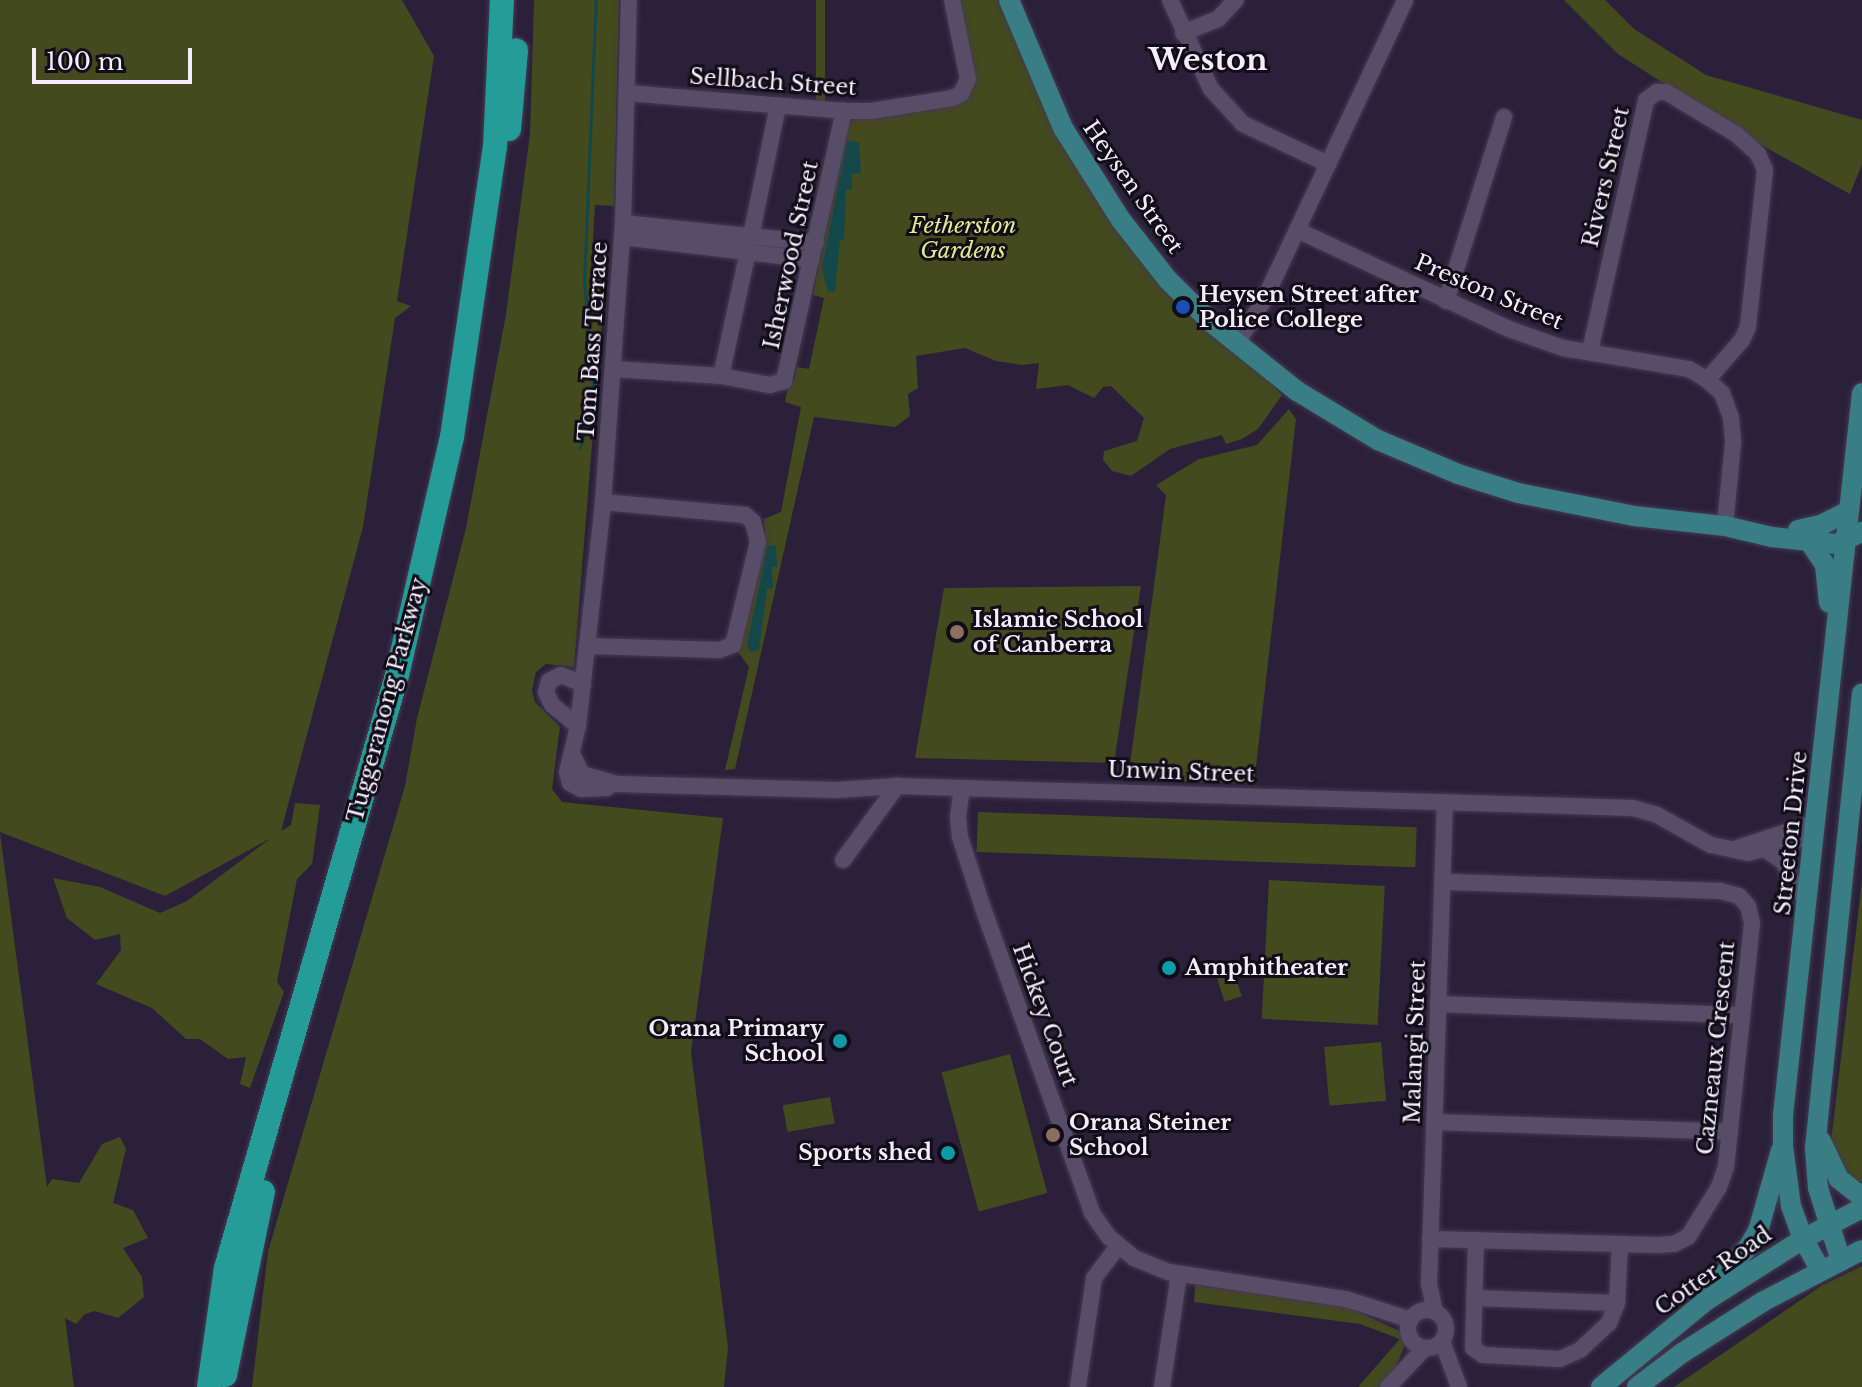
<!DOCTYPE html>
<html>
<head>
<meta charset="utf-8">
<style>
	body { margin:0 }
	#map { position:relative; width:1862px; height:1387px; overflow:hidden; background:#2a2039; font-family:"Libre Baskerville",serif }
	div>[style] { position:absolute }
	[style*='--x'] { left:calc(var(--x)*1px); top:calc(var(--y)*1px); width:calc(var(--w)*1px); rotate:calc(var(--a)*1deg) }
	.green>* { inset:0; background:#434a1d; transform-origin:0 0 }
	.water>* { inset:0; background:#13484b }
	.stream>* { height:3px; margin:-1.5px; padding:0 1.5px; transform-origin:1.5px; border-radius:1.5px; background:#13484b }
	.roads { filter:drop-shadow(0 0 2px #443b51) drop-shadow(0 0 2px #443b51) }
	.minor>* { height:16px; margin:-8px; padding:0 8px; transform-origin:8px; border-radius:8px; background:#584d69 }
	.minor>.ring { margin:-8px; padding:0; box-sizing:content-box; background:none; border:16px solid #584d69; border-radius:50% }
	.major>* { height:20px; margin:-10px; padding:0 10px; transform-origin:10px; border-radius:10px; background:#397d85 }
	.highway>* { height:24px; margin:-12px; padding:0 12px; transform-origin:12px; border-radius:12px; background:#249d98 }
	.dots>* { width:22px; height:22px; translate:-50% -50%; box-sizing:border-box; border:4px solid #110d18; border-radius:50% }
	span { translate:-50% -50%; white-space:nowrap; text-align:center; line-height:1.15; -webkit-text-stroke:6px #110d18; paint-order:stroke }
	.street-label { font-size:22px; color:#f3edfe }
	.park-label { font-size:22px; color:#ddec8d; font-style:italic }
	.poi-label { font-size:22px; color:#f3edfe; font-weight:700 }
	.left { translate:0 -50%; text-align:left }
	.right { translate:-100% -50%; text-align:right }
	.district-label { font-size:30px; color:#f3edfe; font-weight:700 }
	.scale { position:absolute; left:32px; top:48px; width:160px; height:36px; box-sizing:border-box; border:4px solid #f3edfe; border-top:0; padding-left:10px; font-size:24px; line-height:28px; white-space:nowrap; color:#f3edfe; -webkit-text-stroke:6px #110d18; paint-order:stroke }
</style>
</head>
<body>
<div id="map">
	<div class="green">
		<i style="clip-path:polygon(0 0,402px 0,434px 56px,397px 301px,411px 306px,395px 318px,363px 527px,281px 831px,291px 825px,295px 803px,320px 805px,312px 864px,297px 879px,277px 982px,284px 992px,250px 1088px,240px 1084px,246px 1057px,228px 1059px,200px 1039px,186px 1039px,152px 1008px,96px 984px,121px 950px,120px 934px,95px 940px,67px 918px,53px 878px,100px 887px,160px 913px,187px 901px,271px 838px,165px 896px,0 832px)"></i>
		<i style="clip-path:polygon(534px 0,619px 0,614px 206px,595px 205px,591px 269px,606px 272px,574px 667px,546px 664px,536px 672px,532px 690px,535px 702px,560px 727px,552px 789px,562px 802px,723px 818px,691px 1052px,728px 1348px,724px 1387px,252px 1387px,268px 1251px,405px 786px,417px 718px,466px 528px,506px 314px,530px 134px)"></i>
		<i style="left:816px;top:0;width:9px;height:103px"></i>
		<i style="clip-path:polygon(956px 0,998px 0,1045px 109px,1112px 222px,1282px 395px,1258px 429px,1242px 439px,1226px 444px,1222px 435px,1170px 449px,1131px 476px,1112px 471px,1103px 460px,1104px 451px,1137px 441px,1144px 418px,1111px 386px,1103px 387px,1094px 398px,1068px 385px,1036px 389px,1039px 363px,1023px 365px,996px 361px,965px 348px,916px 356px,918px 388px,908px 394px,910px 416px,895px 427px,814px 417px,735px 769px,725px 770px,749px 667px,738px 652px,765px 537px,764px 519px,781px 512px,801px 407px,785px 402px,788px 387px,794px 381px,797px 367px,809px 369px,824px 298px,813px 295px,846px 126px,856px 118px,964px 97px)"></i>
		<i style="clip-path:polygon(1564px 0,1605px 0,1634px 29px,1706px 75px,1862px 120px,1862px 164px,1850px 194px,1754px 141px,1618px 54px)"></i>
		<i style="clip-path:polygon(1289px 409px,1296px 419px,1254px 784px,1128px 780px,1166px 495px,1156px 485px,1199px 459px,1257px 445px)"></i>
		<i style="clip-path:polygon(1141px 586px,1114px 763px,915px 758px,944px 588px)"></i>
		<i style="left:978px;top:812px;width:439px;height:40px;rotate:2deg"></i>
		<i style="clip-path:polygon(0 833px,47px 1187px,52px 1179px,79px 1183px,102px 1144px,120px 1137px,126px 1149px,113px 1203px,133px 1210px,148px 1238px,123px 1248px,142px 1277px,144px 1297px,118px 1318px,95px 1311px,85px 1314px,76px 1324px,65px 1318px,74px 1387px,0 1387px)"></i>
		<i style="left:1269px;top:880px;width:116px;height:139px;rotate:3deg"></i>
		<i style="clip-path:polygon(1862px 881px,1862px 1187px,1855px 1186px,1830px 1150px)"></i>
		<i style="left:1230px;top:960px;width:38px;height:18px;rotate:72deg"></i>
		<i style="left:1381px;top:1042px;width:59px;height:57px;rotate:85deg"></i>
		<i style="left:1010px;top:1054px;width:144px;height:71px;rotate:75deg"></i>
		<i style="left:830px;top:1097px;width:27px;height:48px;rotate:80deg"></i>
		<i style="clip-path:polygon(1862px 1266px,1862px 1387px,1674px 1387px,1821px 1286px)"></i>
		<i style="clip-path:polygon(1195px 1285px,1347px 1307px,1404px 1333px,1405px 1345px,1396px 1366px,1379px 1387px,1358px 1387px,1400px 1339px,1360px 1324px,1194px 1302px)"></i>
	</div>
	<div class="water">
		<i style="clip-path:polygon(847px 141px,859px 142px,861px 173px,852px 174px,852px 190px,846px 190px,844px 239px,840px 240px,835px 291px,828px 292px,822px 268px)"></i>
		<i style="clip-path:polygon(768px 545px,776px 546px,777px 567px,772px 567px,773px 588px,767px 589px,759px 650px,750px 652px,747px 645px)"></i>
	</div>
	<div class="stream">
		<i style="--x:580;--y:448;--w:57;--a:-75.7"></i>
		<i style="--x:594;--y:393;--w:112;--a:-95.1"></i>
		<i style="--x:584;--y:281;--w:281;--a:-87.6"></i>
	</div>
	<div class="roads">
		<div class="minor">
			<i style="--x:1170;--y:0;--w:98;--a:65.3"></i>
			<i style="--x:1211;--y:89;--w:47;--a:47.6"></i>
			<i style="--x:1243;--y:124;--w:94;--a:25.2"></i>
			<i style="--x:1183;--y:33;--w:38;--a:-22"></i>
			<i style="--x:1218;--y:19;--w:26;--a:-47"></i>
			<i style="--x:627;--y:93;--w:218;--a:4.7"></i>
			<i style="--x:844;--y:111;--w:27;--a:0"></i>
			<i style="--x:871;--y:111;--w:82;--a:-9.1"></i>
			<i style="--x:952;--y:98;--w:10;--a:-24"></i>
			<i style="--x:961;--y:94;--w:17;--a:-65"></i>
			<i style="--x:968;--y:79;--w:81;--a:-101.4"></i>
			<i style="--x:623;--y:223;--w:194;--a:5.9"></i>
			<i style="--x:1297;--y:230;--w:234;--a:25"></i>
			<i style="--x:1509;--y:329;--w:57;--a:19.4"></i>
			<i style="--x:1563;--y:348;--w:128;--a:9.5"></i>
			<i style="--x:1689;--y:369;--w:21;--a:31"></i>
			<i style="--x:1707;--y:380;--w:20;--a:41"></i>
			<i style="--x:1722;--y:393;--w:27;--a:70"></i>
			<i style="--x:1731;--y:418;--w:25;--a:85"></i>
			<i style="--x:1733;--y:443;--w:83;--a:95.5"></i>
			<i style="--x:751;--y:236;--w:133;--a:-78.3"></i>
			<i style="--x:622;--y:237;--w:191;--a:6.9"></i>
			<i style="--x:1446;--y:301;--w:193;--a:-72.5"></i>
			<i style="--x:1236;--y:345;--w:55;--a:-58.3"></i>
			<i style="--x:1265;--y:298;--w:329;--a:-64.8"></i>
			<i style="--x:1590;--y:351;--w:257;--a:-77.4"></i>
			<i style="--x:1646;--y:100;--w:14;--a:-36"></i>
			<i style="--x:1657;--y:92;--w:9;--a:0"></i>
			<i style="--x:1666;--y:92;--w:82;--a:31"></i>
			<i style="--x:1736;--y:134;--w:30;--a:42"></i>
			<i style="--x:1758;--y:154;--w:17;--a:66"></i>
			<i style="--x:1765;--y:170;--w:158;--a:96.2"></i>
			<i style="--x:1748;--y:327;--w:14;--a:115"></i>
			<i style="--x:1742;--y:340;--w:53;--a:131.2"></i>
			<i style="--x:614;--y:369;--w:107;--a:3.7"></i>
			<i style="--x:721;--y:376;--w:50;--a:10.4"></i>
			<i style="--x:770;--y:385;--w:15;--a:-16"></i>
			<i style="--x:784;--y:381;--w:277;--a:-77.5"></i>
			<i style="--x:721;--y:376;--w:128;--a:-77.8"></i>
			<i style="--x:588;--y:646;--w:131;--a:1.7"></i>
			<i style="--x:719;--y:650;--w:15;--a:-20"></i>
			<i style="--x:733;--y:645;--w:106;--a:-76.4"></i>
			<i style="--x:758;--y:542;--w:21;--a:-104"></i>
			<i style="--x:753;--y:522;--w:11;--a:-139"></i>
			<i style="--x:745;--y:515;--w:143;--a:-174.8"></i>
			<i style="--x:578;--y:726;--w:33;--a:-141"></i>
			<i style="--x:552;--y:705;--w:14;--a:-115"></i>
			<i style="--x:546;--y:692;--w:11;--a:-75"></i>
			<i style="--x:549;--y:681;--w:13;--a:-27"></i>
			<i style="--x:561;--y:675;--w:24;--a:22"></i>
			<i style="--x:573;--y:756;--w:20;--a:63"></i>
			<i style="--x:582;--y:774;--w:36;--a:16"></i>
			<i style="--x:617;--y:784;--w:219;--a:1.6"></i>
			<i style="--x:836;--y:790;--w:61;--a:-3.8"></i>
			<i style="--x:897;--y:786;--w:736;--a:1.71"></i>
			<i style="--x:1633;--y:808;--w:25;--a:16"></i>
			<i style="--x:1657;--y:815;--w:62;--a:29.1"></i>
			<i style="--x:1711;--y:845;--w:38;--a:12"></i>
			<i style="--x:1748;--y:853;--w:69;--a:-15"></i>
			<i style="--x:607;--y:788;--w:26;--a:178"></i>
			<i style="--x:581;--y:789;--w:13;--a:-151"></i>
			<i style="--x:570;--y:783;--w:11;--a:-105"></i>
			<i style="--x:567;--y:772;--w:47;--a:-76.6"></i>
			<i style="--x:578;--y:726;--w:225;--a:-83.6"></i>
			<i style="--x:603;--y:502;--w:280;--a:-85.9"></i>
			<i style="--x:623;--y:223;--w:223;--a:-88.5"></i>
			<i style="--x:962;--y:788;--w:28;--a:98"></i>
			<i style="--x:958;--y:816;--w:21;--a:85"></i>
			<i style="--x:960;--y:837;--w:75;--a:72.1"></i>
			<i style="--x:983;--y:908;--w:324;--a:70.3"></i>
			<i style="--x:1092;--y:1213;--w:29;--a:55"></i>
			<i style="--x:1109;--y:1237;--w:33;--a:40"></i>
			<i style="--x:1134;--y:1258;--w:38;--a:22"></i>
			<i style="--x:1169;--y:1272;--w:179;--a:8.7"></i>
			<i style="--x:1346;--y:1299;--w:68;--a:17.9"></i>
			<i style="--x:1734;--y:849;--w:87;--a:-18"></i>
			<i style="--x:1766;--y:850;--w:22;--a:34"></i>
			<i style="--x:1784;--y:862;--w:24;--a:68"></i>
			<i style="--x:1793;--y:884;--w:23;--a:50"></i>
			<i style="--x:843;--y:860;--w:92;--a:-53.9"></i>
			<i style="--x:1438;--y:1004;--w:304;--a:2.1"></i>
			<i style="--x:1434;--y:1122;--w:296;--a:1.9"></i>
			<i style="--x:1430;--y:1239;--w:228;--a:1.5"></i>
			<i style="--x:1658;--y:1245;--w:16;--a:-4"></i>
			<i style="--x:1674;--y:1244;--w:16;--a:-27"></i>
			<i style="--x:1688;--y:1237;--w:59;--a:-58.2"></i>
			<i style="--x:1719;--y:1187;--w:21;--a:-71"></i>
			<i style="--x:1726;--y:1167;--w:245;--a:-83.9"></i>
			<i style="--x:1752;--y:923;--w:17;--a:-103"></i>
			<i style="--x:1748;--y:906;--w:13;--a:-132"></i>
			<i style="--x:1739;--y:896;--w:20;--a:-165"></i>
			<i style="--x:1720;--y:891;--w:278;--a:-178.1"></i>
			<i style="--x:1476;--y:1240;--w:108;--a:91.6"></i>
			<i style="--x:1473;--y:1348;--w:12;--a:35"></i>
			<i style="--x:1483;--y:1355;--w:77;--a:3"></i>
			<i style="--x:1560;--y:1359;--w:22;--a:-24"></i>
			<i style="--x:1580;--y:1350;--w:40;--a:-43"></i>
			<i style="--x:1609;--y:1323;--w:22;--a:-68"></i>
			<i style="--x:1617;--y:1303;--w:59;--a:-87.1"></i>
			<i style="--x:1474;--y:1298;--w:143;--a:2"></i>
			<i class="ring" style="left:1408px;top:1310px;width:22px;height:22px"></i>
			<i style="--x:1435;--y:1312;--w:30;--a:-102"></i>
			<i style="--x:1429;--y:1283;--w:481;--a:-88.1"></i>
			<i style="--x:1442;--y:1341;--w:49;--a:69.7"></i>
			<i style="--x:1078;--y:1387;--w:110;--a:-81.6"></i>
			<i style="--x:1094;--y:1278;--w:39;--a:-53"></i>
			<i style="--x:1162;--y:1387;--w:114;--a:-81.4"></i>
			<i style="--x:1388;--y:1387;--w:54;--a:-46.5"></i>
		</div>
		<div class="major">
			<i style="--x:1009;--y:0;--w:139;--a:67.1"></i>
			<i style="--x:1063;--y:128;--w:109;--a:57.8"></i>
			<i style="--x:1121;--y:220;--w:76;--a:51.9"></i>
			<i style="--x:1168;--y:280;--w:62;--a:44.3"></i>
			<i style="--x:1212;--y:323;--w:109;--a:38.7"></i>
			<i style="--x:1297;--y:391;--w:95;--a:31.2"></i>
			<i style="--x:1378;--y:440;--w:87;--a:23"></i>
			<i style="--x:1458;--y:474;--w:63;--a:17.6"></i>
			<i style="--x:1518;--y:493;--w:118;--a:11.2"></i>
			<i style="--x:1634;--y:516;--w:92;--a:6.3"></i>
			<i style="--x:1725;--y:526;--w:48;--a:13.2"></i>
			<i style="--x:1772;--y:537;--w:64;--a:6.2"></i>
			<i style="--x:1836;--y:544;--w:29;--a:-25"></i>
			<i style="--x:1798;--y:530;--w:26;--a:-13"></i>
			<i style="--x:1823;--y:524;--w:29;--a:-27"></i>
			<i style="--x:1809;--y:541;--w:29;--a:56"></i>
			<i style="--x:1825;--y:565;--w:38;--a:84"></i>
			<i style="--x:1821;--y:1141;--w:42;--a:64.7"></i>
			<i style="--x:1839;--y:1179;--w:29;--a:38"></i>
			<i style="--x:1841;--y:1261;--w:77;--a:-107.5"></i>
			<i style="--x:1818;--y:1188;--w:40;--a:-94.3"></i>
			<i style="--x:1815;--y:1148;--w:457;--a:-84.1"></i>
			<i style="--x:1821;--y:1271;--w:37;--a:-119"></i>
			<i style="--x:1803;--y:1239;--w:35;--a:-110"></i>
			<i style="--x:1791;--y:1206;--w:61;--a:-97.6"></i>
			<i style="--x:1783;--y:1146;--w:31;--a:-90"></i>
			<i style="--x:1783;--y:1115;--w:726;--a:-83.76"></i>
			<i style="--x:1711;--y:1289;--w:57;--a:-48.5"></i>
			<i style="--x:1749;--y:1246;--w:17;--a:-59"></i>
			<i style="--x:1758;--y:1231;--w:84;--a:-74.1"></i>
			<i style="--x:1601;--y:1387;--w:137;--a:-39.4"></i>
			<i style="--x:1707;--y:1300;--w:114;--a:-32.4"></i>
			<i style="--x:1803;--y:1239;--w:67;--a:-27.7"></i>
			<i style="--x:1637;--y:1387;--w:56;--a:-37.1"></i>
			<i style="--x:1682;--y:1353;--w:97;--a:-32.4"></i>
			<i style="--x:1764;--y:1301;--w:110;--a:-27.5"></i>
		</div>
		<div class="highway">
			<i style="--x:509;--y:129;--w:79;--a:-84.9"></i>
			<i style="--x:225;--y:1375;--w:187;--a:-78.3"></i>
			<i style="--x:209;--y:1387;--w:120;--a:-81.9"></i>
			<i style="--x:226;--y:1268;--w:617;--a:-73.91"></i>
			<i style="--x:397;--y:675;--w:244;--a:-77"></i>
			<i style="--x:452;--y:437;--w:293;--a:-81.6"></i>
			<i style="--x:495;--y:147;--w:147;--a:-87.3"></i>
		</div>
	</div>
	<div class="dots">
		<i style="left:1183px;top:307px;background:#1a4fb4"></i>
		<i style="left:957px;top:632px;background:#8d6e63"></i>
		<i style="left:1169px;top:968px;background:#0f9aa8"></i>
		<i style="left:840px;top:1041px;background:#0f9aa8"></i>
		<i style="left:1053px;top:1135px;background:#8d6e63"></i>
		<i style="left:948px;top:1153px;background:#0f9aa8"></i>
	</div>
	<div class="street-label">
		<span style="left:773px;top:82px;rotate:4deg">Sellbach Street</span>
		<span style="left:1606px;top:177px;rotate:-77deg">Rivers Street</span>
		<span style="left:1133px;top:187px;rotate:55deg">Heysen Street</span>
		<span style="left:791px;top:255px;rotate:-78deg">Isherwood Street</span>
		<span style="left:1489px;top:292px;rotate:23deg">Preston Street</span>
		<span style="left:593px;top:341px;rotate:-86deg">Tom Bass Terrace</span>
		<span style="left:387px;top:700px;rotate:-75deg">Tuggeranong Parkway</span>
		<span style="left:1181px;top:772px;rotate:2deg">Unwin Street</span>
		<span style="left:1791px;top:833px;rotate:-84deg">Streeton Drive</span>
		<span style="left:1045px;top:1015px;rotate:70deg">Hickey Court</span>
		<span style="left:1415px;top:1042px;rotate:-88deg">Malangi Street</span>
		<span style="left:1716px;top:1048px;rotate:-84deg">Cazneaux Crescent</span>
		<span style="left:1713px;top:1271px;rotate:-35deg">Cotter Road</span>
	</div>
	<div class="park-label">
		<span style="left:963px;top:238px">Fetherston<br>Gardens</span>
	</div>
	<div class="poi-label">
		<span class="left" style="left:1199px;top:307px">Heysen Street after<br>Police College</span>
		<span class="left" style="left:973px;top:632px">Islamic School<br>of Canberra</span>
		<span class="left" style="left:1185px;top:968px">Amphitheater</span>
		<span class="right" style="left:824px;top:1041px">Orana Primary<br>School</span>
		<span class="left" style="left:1069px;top:1135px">Orana Steiner<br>School</span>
		<span class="right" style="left:932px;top:1153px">Sports shed</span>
	</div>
	<div class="district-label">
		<span style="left:1208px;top:60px">Weston</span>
	</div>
	<div class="scale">100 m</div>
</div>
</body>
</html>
